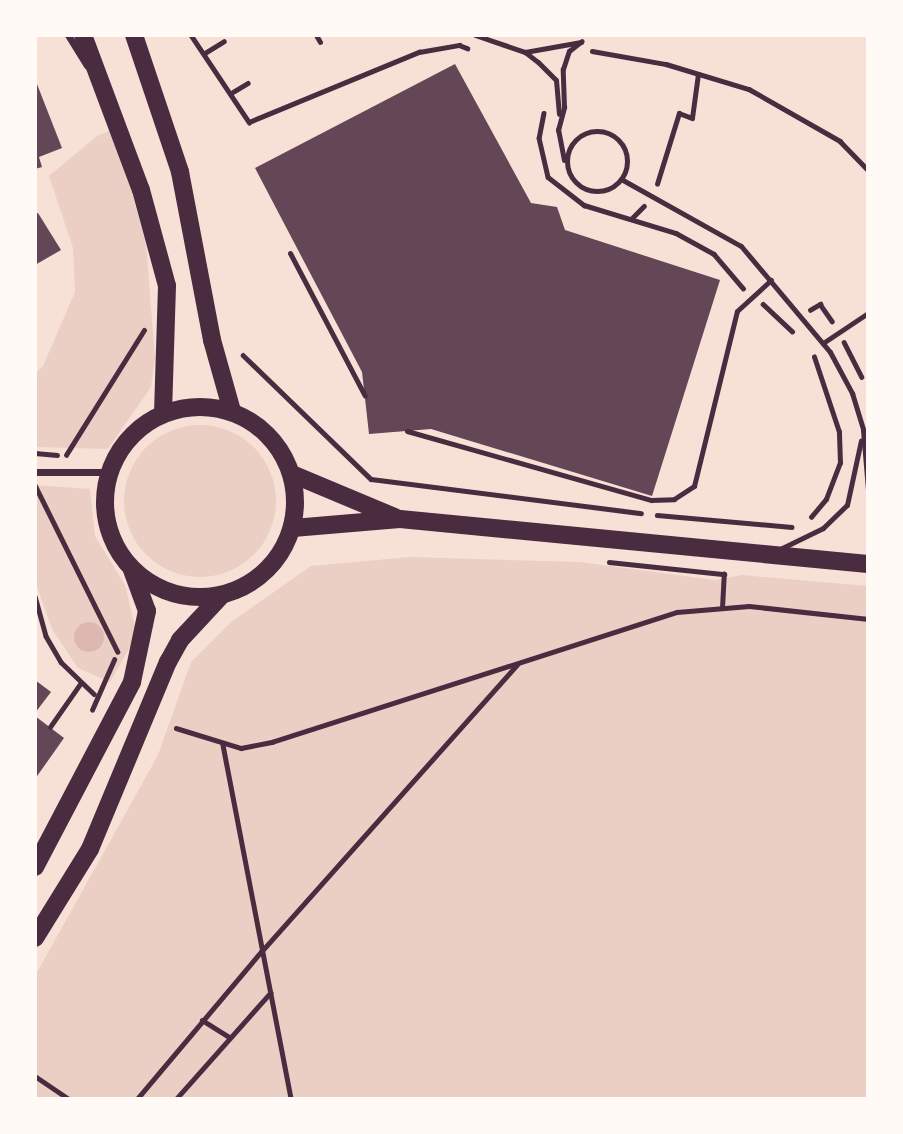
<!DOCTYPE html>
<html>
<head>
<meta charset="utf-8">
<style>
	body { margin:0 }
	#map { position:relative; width:903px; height:1134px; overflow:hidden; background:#f7e1d7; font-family:"Archivo Narrow",sans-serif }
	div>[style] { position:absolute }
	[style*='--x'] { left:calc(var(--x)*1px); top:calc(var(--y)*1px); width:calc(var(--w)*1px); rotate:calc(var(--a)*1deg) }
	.green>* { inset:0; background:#ebcfc5 }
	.round { border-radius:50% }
	.water>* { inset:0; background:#dcb8b0 }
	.building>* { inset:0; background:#644757 }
	.path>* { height:4.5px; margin:-2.25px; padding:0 2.25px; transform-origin:2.25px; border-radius:2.25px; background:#4a2c40 }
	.service>* { height:5px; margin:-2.5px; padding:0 2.5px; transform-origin:2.5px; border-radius:2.5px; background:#4a2c40 }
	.service>.ring { margin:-2.5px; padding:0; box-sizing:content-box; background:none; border:5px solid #4a2c40; border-radius:50% }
	.minor>* { height:7px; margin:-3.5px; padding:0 3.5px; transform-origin:3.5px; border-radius:3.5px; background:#4a2c40 }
	.primary>* { height:18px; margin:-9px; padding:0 9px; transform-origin:9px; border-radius:9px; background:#4a2c40 }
	.primary>.ring { margin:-9px; padding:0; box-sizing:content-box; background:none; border:18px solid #4a2c40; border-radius:50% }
	span { translate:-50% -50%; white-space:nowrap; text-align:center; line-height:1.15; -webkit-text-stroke:7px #fffaf5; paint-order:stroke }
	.frame { position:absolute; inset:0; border:37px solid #fffaf5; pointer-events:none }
</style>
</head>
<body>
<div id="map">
	<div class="green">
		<i style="clip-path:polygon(114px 129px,146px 244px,155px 357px,151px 387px,108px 449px,35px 447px,35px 374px,43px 366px,75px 292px,73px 248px,49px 176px,97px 136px)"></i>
		<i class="round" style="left:124px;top:425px;width:152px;height:152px"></i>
		<i style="clip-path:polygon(35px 485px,90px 489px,95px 536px,125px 585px,137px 635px,110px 682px,78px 668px,52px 629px,35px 581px)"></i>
		<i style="clip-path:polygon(410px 557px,580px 562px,715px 580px,742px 575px,868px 586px,868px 1099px,35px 1099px,35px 976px,158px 755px,191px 662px,231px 622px,311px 566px)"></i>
	</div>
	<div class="water">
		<i class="round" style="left:74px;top:622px;width:30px;height:30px"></i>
	</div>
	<div class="building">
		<i style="clip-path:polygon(455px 64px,531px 203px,557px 207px,565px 230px,720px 280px,652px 496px,431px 429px,369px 434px,362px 372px,255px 168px)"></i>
		<i style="clip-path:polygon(35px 79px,62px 148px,39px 157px,42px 167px,35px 169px)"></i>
		<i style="clip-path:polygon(38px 213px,61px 250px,35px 265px,35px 214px)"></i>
		<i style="clip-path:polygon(35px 680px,51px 692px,35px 713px)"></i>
		<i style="clip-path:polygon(35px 716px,64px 738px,35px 779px)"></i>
	</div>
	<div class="path">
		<i style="--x:191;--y:35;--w:105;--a:56.3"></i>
		<i style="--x:249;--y:122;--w:184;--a:-22.4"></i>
		<i style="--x:419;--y:52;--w:41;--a:-9.9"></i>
		<i style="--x:459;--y:45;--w:9;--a:21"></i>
		<i style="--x:592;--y:51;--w:75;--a:10"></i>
		<i style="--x:666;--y:64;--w:87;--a:16.8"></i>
		<i style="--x:749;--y:89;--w:105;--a:29.7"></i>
		<i style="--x:840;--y:141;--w:40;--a:46"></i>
		<i style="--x:205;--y:53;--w:22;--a:-32"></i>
		<i style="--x:233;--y:92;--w:17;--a:-31"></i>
		<i style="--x:544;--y:113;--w:25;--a:101"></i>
		<i style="--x:539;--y:138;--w:40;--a:77"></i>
		<i style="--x:548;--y:177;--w:46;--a:37.9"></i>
		<i style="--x:584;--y:205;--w:96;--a:16.9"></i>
		<i style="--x:676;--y:233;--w:43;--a:28.9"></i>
		<i style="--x:714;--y:254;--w:45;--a:49.5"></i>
		<i style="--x:657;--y:184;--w:74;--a:-72.8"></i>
		<i style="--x:679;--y:113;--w:14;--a:21"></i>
		<i style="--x:692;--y:118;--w:44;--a:-82.2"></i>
		<i style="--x:631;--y:219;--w:18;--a:-45"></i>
		<i style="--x:763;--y:304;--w:40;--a:43"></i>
		<i style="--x:810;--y:310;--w:12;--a:-31"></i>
		<i style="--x:820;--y:304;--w:21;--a:55"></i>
		<i style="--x:844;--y:342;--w:39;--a:63"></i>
		<i style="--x:243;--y:355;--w:178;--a:44.1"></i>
		<i style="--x:371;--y:479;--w:272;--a:7.2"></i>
		<i style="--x:35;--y:453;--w:22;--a:5"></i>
		<i style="--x:66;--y:455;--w:147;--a:-58"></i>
		<i style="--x:35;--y:485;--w:186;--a:63.6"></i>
		<i style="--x:657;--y:515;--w:135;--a:5.1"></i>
		<i style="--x:811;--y:517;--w:23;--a:-50"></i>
		<i style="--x:826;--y:499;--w:39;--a:-69"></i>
		<i style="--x:840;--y:463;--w:31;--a:-92"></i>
		<i style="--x:839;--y:432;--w:79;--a:-108.4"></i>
		<i style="--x:609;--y:562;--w:116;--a:6"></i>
		<i style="--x:35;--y:596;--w:41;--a:74.6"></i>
		<i style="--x:46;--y:636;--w:30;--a:60"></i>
		<i style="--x:61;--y:662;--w:46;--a:44.1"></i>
		<i style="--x:722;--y:608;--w:34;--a:-87"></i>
		<i style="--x:92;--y:710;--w:55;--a:-66.3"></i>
		<i style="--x:50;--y:727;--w:52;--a:-55.1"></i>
		<i style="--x:176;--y:728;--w:68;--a:17.1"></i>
		<i style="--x:241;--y:748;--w:32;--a:-11"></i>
		<i style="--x:272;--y:742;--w:425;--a:-17.8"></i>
		<i style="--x:677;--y:612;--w:72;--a:-4.8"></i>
		<i style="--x:749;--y:606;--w:120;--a:6.2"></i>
		<i style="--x:223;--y:745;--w:360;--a:79.1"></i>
		<i style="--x:202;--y:1020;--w:31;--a:32"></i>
		<i style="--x:35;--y:1076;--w:41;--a:34.1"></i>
		<i style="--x:137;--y:1099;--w:192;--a:-49.9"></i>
		<i style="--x:261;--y:952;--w:385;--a:-48.3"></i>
		<i style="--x:176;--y:1099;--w:142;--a:-48.4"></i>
	</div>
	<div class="service">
		<i style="--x:316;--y:35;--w:8;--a:60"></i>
		<i style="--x:475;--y:35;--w:53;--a:18.8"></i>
		<i style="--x:525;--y:52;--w:16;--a:38"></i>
		<i style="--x:538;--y:62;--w:25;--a:45"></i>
		<i style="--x:556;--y:80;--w:34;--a:85"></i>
		<i style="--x:525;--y:52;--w:57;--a:-10.1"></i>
		<i class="ring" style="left:567px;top:131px;width:55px;height:55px"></i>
		<i style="--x:564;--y:160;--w:31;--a:-101"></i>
		<i style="--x:558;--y:130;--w:24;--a:-75"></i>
		<i style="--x:564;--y:107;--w:38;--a:-92"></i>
		<i style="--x:563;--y:69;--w:19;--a:-72"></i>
		<i style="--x:569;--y:51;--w:16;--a:-38"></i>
		<i style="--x:621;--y:179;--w:137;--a:29.2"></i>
		<i style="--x:741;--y:246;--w:138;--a:50"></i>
		<i style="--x:830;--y:352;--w:47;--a:61.8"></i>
		<i style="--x:852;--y:393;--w:39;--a:73"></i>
		<i style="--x:863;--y:430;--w:60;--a:85.2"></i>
		<i style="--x:290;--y:253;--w:161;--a:62.3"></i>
		<i style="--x:823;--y:343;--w:54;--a:-33.7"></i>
		<i style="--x:407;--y:431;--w:254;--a:15.8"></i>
		<i style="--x:651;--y:500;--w:23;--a:-2"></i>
		<i style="--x:674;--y:499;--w:24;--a:-33"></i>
		<i style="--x:694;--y:486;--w:180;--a:-76.2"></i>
		<i style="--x:737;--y:311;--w:46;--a:-42.4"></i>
		<i style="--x:780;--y:549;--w:48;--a:-26"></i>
		<i style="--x:823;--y:528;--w:33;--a:-44"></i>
		<i style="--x:847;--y:505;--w:66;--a:-77.8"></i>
	</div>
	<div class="minor">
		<i style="--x:68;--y:35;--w:36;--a:58"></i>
		<i style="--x:35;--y:472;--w:74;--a:0"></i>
	</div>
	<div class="primary">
		<i style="--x:83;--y:35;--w:165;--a:69.5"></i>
		<i style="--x:141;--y:190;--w:99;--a:74.8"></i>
		<i style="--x:167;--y:286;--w:128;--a:91.8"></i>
		<i style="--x:134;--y:35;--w:145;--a:71.4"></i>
		<i style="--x:180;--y:172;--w:171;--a:79.2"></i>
		<i style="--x:212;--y:340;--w:74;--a:74.3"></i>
		<i class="ring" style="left:105px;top:407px;width:172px;height:172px"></i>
		<i style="--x:292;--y:474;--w:112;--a:22.7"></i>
		<i style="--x:293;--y:528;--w:107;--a:-4.8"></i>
		<i style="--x:400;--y:519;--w:470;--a:5.5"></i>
		<i style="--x:35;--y:867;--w:209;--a:-62.3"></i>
		<i style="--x:132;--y:682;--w:73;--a:-78.1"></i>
		<i style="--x:147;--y:611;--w:44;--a:-110.1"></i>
		<i style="--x:35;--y:938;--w:105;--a:-58.3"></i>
		<i style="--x:90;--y:849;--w:203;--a:-67.4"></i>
		<i style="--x:168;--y:662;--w:25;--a:-61"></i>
		<i style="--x:180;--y:640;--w:62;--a:-47"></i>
	</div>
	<div class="frame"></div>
</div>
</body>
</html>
